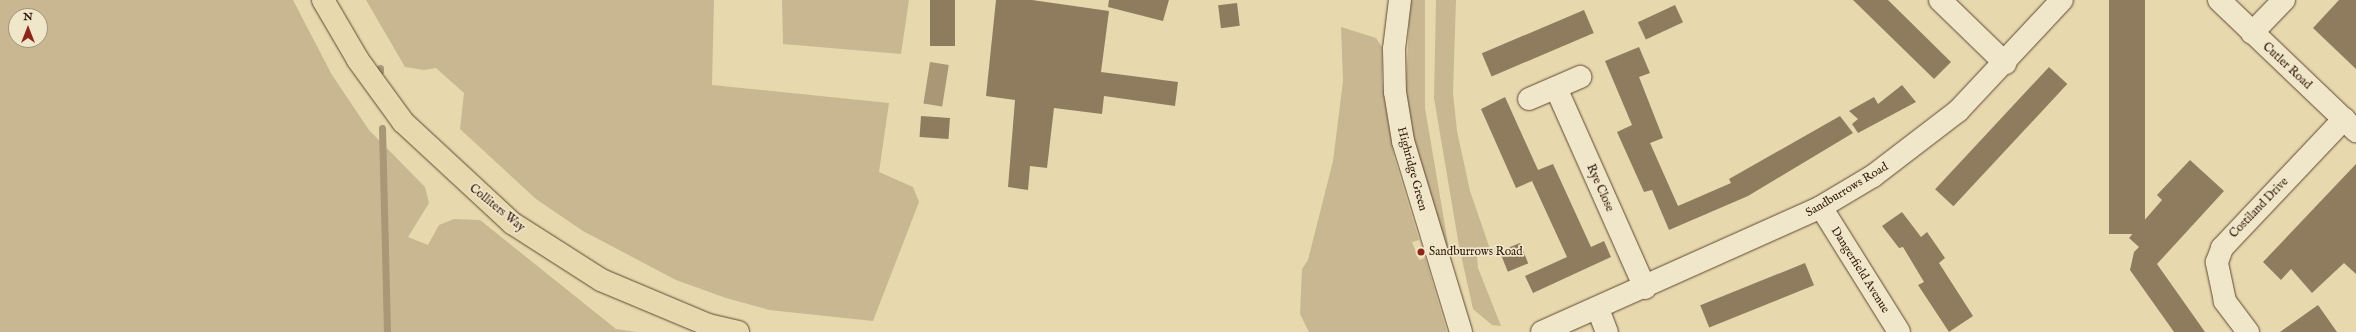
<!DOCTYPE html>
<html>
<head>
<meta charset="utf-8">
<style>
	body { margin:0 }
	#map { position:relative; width:2356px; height:332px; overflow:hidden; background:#e8d8ad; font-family:"IM FELL English",serif }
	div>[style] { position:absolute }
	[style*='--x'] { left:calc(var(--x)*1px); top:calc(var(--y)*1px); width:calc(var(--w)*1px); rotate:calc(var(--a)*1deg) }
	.green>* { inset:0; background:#c9b791 }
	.water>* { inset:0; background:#a99775; transform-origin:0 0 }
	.stream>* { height:7px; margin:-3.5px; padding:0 3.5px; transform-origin:3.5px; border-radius:3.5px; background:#a99775 }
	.building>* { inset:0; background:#8f7c5e; transform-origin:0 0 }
	.roads { filter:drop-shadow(0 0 1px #5d4832) drop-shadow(0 0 1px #5d4832) }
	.street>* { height:22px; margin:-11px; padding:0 11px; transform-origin:11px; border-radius:11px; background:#f0e6ca }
	.highway>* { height:22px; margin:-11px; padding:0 11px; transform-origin:11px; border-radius:11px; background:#e8d8ad }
	.dots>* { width:11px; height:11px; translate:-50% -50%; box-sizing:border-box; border:2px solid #f0e6ca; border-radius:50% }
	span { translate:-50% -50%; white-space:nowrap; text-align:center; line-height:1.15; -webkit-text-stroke:3.5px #f0e6ca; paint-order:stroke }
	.street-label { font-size:12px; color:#2f1809 }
	.poi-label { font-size:12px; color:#2f1809 }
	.left { translate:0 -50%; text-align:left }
	.north { position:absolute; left:8px; top:8px; width:40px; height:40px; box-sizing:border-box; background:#f0e6ca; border:1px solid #a3947d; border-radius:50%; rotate:0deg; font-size:11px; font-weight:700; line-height:16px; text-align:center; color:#2f1809 }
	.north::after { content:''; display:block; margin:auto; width:14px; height:18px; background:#8f2418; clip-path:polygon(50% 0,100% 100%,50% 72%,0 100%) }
</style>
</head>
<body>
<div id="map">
	<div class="green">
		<i style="clip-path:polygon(evenodd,0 0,293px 0,332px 75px,369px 130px,425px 187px,429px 203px,408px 237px,428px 245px,439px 225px,454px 219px,480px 220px,616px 329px,637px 332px,0 332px,0 0,16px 16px,40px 16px,40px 40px,16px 40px,16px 16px)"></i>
		<i style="clip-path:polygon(366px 0,714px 0,712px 85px,889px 103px,879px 172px,913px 187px,919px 202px,873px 321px,769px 310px,726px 298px,676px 280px,583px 231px,536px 199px,460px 129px,464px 93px,436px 68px,424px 70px,405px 67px)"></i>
		<i style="clip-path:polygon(782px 0,909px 0,901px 54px,783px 44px)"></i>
		<i style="clip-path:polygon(1410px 0,1425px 0,1425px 108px,1452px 267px,1413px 136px,1406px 90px)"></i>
		<i style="clip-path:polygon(1436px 0,1456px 0,1453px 93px,1457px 131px,1470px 191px,1490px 249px,1477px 255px,1478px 268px,1501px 326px,1492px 325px,1473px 309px,1459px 246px,1434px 98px)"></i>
		<i style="clip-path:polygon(1341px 27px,1376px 38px,1382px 47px,1382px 82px,1394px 157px,1419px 240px,1412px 242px,1419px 260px,1425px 258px,1447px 332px,1309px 332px,1300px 314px,1302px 269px,1308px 260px,1333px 161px,1343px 81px)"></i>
	</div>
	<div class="water">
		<i style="left:930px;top:62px;width:19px;height:42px;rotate:9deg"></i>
	</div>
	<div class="stream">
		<i style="--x:380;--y:68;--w:3;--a:90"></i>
		<i style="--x:382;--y:128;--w:204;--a:88.6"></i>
	</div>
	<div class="building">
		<i style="left:930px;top:0;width:25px;height:46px"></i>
		<i style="clip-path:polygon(996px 0,1032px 0,1109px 11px,1101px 72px,1178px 82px,1175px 106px,1104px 96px,1102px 114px,1054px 108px,1047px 168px,1030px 166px,1028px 190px,1008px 187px,1015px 100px,986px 96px)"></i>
		<i style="clip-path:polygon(1109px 0,1169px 0,1163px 21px,1108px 7px)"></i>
		<i style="clip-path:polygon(1853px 0,1888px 0,1951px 62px,1934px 79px)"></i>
		<i style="left:2109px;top:0;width:36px;height:234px"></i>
		<i style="clip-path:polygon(2339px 0,2356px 0,2356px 69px,2313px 28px)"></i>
		<i style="left:1237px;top:3px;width:23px;height:19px;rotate:83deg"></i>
		<i style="left:1675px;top:5px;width:19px;height:41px;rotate:65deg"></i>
		<i style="left:1584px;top:10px;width:25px;height:111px;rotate:67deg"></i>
		<i style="clip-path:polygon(1639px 47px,1650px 73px,1639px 77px,1663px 138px,1650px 143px,1678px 206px,1731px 183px,1729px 179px,1840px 116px,1853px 133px,1748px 196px,1669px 230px,1652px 190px,1644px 192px,1617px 132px,1632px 125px,1605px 61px)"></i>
		<i style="left:2049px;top:67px;width:25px;height:167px;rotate:43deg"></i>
		<i style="clip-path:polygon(1902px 85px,1916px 102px,1858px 133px,1852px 124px,1858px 119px,1849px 111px,1874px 97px,1878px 104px)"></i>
		<i style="clip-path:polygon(1505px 97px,1538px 170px,1553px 164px,1591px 247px,1604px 241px,1611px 257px,1533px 293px,1525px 276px,1567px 257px,1532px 181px,1516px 188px,1481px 109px)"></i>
		<i style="left:921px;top:116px;width:29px;height:21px;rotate:4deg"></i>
		<i style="clip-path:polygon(2190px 160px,2224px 191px,2157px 264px,2205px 332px,2174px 332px,2130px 270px,2134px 252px,2139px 247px,2129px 238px,2162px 200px,2157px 195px)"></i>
		<i style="clip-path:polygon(2356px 164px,2356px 274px,2344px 263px,2312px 293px,2291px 269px,2281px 280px,2263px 262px)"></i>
		<i style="clip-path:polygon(1902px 212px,1921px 237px,1927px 232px,1945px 258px,1939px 263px,1973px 316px,1949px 332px,1918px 285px,1924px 282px,1903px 247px,1899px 248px,1882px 226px)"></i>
		<i style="left:1520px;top:243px;width:22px;height:22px;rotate:68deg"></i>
		<i style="left:1805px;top:263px;width:24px;height:113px;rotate:68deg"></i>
		<i style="clip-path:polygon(2318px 305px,2337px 332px,2280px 332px)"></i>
	</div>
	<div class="roads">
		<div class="street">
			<i style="--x:1400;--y:0;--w:49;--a:97"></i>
			<i style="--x:1394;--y:49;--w:43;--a:88.7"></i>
			<i style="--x:1395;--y:92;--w:50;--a:80.7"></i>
			<i style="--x:1403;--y:141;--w:200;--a:73.1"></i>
			<i style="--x:1940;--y:0;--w:91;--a:44.1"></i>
			<i style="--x:2219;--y:0;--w:190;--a:43.7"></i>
			<i style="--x:2252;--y:33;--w:46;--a:-45.9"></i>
			<i style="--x:1556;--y:88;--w:219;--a:66"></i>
			<i style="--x:1529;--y:99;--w:56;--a:-23.3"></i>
			<i style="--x:1821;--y:207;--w:147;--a:58"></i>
			<i style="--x:1598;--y:309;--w:25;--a:69"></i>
			<i style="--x:1542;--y:332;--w:306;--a:-24.1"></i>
			<i style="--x:1821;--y:207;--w:61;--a:-30.8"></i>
			<i style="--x:1873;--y:176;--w:107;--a:-37.4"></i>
			<i style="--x:1958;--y:111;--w:152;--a:-46.9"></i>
			<i style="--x:2248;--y:332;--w:39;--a:-127"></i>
			<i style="--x:2225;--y:301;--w:40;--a:-102"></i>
			<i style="--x:2217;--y:262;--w:15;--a:-70"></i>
			<i style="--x:2222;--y:248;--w:178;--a:-46.6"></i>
		</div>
		<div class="highway">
			<i style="--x:323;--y:0;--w:69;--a:59.7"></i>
			<i style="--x:358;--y:60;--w:77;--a:54"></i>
			<i style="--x:403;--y:122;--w:149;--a:42.8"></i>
			<i style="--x:512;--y:223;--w:106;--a:32.6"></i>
			<i style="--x:601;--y:280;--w:116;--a:22.8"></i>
			<i style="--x:708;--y:325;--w:31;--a:13"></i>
		</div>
	</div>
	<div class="dots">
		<i style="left:1421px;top:252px;background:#8f2418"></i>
	</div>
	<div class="street-label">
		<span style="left:2287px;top:66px;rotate:43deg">Cutler Road</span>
		<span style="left:1412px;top:169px;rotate:75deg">Highridge Green</span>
		<span style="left:1600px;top:188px;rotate:66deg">Rye Close</span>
		<span style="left:1847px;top:190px;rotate:-31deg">Sandburrows Road</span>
		<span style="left:497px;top:208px;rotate:39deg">Colliters Way</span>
		<span style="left:2259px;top:208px;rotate:-46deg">Costiland Drive</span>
		<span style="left:1860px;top:270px;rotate:58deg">Dangerfield Avenue</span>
	</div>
	<div class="poi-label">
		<span class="left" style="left:1429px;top:252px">Sandburrows Road</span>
	</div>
	<div class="north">N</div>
</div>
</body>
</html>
